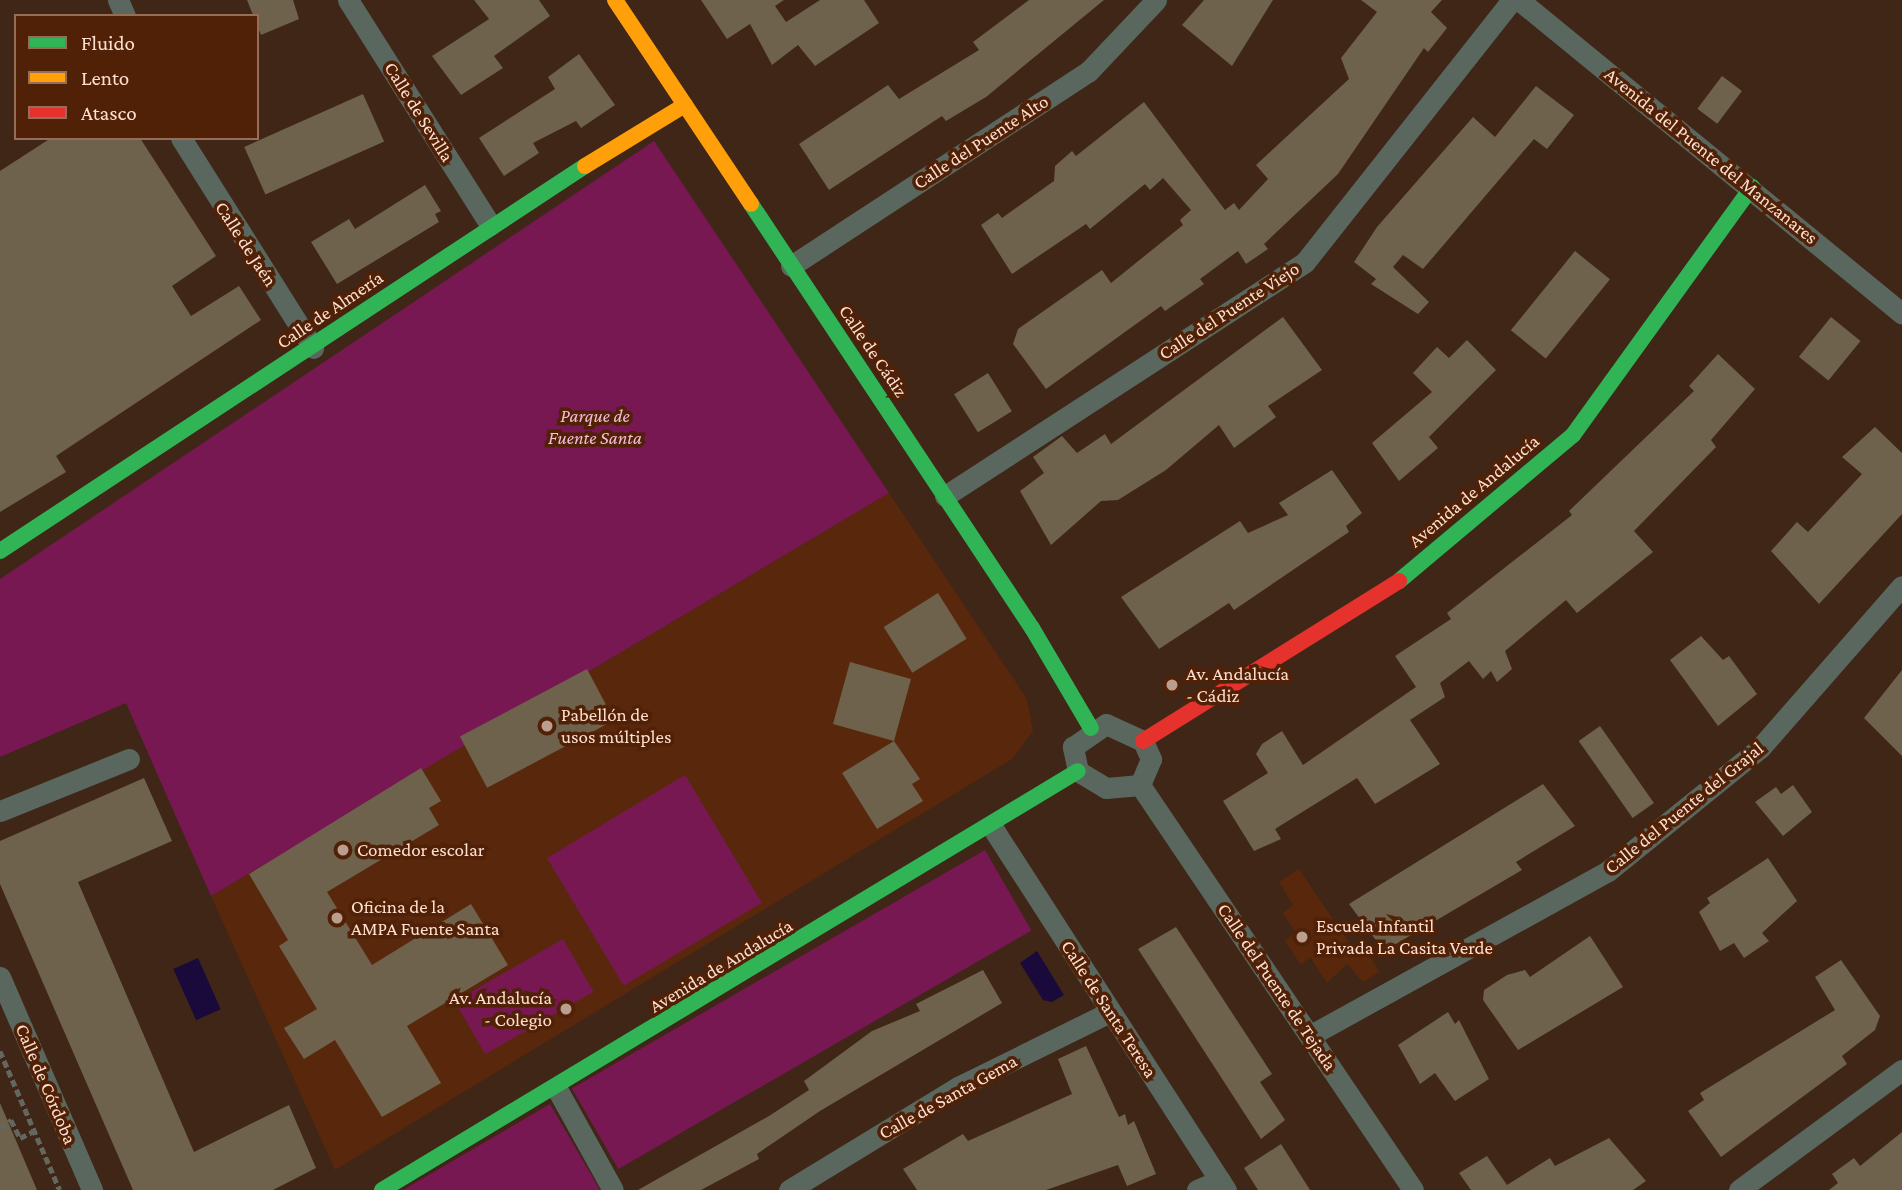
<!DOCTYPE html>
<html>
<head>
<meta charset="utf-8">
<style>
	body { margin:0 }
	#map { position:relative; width:1902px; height:1190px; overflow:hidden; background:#3f2617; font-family:"Crimson Pro",serif }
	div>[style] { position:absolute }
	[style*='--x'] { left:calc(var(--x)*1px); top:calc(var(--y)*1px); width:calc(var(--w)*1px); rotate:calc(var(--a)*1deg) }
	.built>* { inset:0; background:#59280c }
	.green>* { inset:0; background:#781853; transform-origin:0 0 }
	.water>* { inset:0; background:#1a0a3b; transform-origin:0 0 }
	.building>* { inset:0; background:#6e624c; transform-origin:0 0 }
	.path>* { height:4.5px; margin-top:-2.25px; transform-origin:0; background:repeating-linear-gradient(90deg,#64675e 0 7px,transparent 0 10.5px) }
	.street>* { height:21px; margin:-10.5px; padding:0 10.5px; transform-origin:10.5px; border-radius:10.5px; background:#59675e }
	.fast>* { height:16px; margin:-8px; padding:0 8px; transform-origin:8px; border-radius:8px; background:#30b455 }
	.slow>* { height:16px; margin:-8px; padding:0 8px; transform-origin:8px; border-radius:8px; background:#ff9f0a }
	.jam>* { height:16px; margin:-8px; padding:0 8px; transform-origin:8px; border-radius:8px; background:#e5322d }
	.dots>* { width:19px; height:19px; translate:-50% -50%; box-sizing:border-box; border:4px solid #502106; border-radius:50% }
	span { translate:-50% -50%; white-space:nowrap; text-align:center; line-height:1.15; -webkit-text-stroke:7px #502106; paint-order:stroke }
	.street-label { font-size:19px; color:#fedfd0 }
	.park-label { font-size:19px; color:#f6bcda; font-style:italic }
	.poi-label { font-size:19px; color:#fedfd0 }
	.left { translate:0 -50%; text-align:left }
	.right { translate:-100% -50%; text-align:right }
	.legend { position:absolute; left:14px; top:14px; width:245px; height:126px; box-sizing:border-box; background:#502106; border:2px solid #966d57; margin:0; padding:9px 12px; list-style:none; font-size:21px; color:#fedfd0 }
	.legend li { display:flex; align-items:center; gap:14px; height:35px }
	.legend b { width:35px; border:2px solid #966d57 }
</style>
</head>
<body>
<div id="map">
	<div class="built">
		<i style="clip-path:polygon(889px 493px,1027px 699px,1033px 731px,1012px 759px,335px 1170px,211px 896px)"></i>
		<i style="clip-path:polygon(1299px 869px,1358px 956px,1368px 952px,1379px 972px,1363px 982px,1347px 964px,1327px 983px,1310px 957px,1301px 965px,1285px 941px,1295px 932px,1283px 913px,1293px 905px,1279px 882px)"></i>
	</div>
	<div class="green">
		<i style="clip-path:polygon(654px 141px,889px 493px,211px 896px,126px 703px,0 757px,0 579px)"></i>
		<i style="left:685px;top:775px;width:149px;height:161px;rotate:59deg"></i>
		<i style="left:985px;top:850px;width:93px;height:477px;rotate:60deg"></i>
		<i style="left:563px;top:939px;width:61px;height:125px;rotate:60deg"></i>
		<i style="clip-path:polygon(550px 1104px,600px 1190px,403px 1190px)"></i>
	</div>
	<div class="water">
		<i style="clip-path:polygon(1037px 951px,1064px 995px,1052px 1002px,1043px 1000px,1020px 963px)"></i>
		<i style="left:198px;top:958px;width:56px;height:27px;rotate:66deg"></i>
	</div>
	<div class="building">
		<i style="clip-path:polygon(247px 0,293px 0,299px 19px,261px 35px)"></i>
		<i style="clip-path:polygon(474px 0,539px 0,550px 16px,494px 56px,503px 68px,461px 95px,432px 56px,489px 19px)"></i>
		<i style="clip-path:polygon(701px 0,784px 0,775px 6px,786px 22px,820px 0,864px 0,879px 23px,815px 66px,798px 45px,772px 65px,750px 24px,727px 39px)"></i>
		<i style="clip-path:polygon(1029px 0,1104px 0,986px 97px,946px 121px,942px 116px,829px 190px,799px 144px,888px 85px,899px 99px,979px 50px,973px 42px)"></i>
		<i style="clip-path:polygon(1204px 0,1273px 0,1232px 66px,1182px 25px)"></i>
		<i style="clip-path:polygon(1361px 0,1442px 0,1431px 12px,1447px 28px,1428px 52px,1424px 48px,1338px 174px,1264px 244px,1268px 249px,1246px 264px,1238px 251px,1200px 279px,1204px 284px,1165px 311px,1161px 306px,1046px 389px,1013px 344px,1018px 329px,1102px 270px,1111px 283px,1183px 225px,1180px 220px,1191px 210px,1163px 178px,1150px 190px,1145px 184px,1090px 229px,1086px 224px,1012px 274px,981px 225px,998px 213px,1002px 218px,1054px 181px,1055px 166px,1072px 151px,1076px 156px,1144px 102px,1225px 210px,1234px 203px,1239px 210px,1268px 179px,1256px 165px,1349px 79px,1341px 58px,1377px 12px)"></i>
		<i style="clip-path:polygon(579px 54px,615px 105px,581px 128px,576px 121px,533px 143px,539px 153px,504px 176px,479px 138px,555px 89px,548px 77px)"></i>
		<i style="left:1722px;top:76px;width:25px;height:41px;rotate:37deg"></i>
		<i style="clip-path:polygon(1536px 86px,1574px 115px,1547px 149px,1534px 139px,1423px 269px,1403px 255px,1393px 267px,1429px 302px,1418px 314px,1371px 284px,1376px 279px,1354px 262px,1377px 227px,1473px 117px,1495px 137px)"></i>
		<i style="left:363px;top:94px;width:52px;height:130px;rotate:66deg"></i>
		<i style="clip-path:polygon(51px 138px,140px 138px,216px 256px,172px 286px,191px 316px,239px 286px,261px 320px,56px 456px,66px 472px,0 512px,0 171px)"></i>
		<i style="clip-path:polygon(425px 185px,441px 211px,435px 214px,439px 222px,337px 284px,311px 242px,349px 219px,355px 229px)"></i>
		<i style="left:1575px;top:251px;width:45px;height:102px;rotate:39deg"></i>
		<i style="clip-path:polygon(1283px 317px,1322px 370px,1268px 406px,1276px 417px,1234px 448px,1219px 425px,1166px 470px,1118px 500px,1101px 501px,1051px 545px,1020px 491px,1044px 473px,1033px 457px,1062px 436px,1077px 453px,1105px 434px,1111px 444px)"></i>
		<i style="left:1831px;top:317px;width:38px;height:51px;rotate:39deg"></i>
		<i style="clip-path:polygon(1467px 340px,1496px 370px,1429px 437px,1438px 448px,1399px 481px,1372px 443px,1432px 392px,1413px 373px,1437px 347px,1449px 358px)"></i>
		<i style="clip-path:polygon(1718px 354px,1755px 389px,1711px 440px,1716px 447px,1634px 531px,1653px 552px,1577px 613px,1566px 600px,1505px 651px,1512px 669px,1497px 682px,1491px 671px,1483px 679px,1469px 661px,1440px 683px,1445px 697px,1410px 720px,1440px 764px,1375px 804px,1357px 778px,1275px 829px,1281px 839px,1254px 851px,1223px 801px,1268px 773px,1256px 754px,1262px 744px,1282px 731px,1303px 765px,1416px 687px,1395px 656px,1451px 619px,1447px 613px,1572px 515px,1569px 511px,1694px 391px,1689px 386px)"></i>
		<i style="left:988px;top:373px;width:45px;height:40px;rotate:58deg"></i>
		<i style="clip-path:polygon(1875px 427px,1902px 453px,1902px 514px,1819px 604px,1771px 551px,1797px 522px,1808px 532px,1862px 474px,1842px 457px)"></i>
		<i style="clip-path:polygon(1332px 470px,1362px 513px,1346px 526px,1349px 532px,1234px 610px,1229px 603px,1159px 649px,1121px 597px,1240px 521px,1248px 533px,1288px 515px,1279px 503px)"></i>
		<i style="left:938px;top:593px;width:54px;height:64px;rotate:58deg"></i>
		<i style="clip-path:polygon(1701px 636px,1723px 660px,1729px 656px,1757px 694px,1718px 726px,1670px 660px)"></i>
		<i style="clip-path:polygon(850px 662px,911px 679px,894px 741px,920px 779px,912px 784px,923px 801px,877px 829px,842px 773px,894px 741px,833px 724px)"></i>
		<i style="left:587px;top:669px;width:58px;height:144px;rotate:62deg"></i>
		<i style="clip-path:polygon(1902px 670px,1902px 756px,1864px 718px)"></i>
		<i style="left:1600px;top:726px;width:94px;height:26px;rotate:55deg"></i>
		<i style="clip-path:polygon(421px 768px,441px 801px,429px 808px,439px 825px,327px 892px,372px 965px,471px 904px,508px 965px,407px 1026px,441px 1083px,382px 1117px,335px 1040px,304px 1059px,284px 1028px,317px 1009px,279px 946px,288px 940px,249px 874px)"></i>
		<i style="clip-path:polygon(144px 778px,172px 841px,78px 882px,194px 1152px,289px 1105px,316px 1168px,273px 1190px,133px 1190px,0 884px,0 841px)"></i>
		<i style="clip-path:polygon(1543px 784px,1575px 826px,1516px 862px,1522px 870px,1384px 951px,1349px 904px)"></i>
		<i style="clip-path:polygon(1793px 785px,1812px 812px,1783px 836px,1755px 802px,1776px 787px,1781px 794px)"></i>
		<i style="clip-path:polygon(1768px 858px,1797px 901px,1762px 933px,1769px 941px,1744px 958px,1734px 943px,1720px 951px,1699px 912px,1710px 903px,1707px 898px)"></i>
		<i style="clip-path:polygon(1176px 927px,1272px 1074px,1260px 1082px,1285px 1120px,1261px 1139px,1138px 949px)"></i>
		<i style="clip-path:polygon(1590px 936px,1623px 987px,1518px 1050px,1483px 1000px,1484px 990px,1507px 975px,1525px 970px,1530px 977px)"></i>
		<i style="clip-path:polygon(1841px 960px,1880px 1016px,1875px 1030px,1842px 1056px,1847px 1064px,1721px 1157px,1688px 1111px,1704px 1100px,1700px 1093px,1835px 1010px,1815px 977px)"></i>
		<i style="clip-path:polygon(983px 970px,1002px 1003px,820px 1111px,757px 1154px,759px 1159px,701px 1190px,638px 1190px,769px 1116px,809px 1090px,804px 1081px,872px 1031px,920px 1011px,916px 1004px)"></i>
		<i style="clip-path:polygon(1448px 1012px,1455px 1024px,1459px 1020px,1489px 1079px,1455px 1101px,1435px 1073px,1420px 1084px,1398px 1045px)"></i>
		<i style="clip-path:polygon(1086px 1046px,1119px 1117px,1125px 1114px,1128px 1125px,1134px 1121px,1156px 1174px,1127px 1186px,1118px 1165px,1046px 1190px,917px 1190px,903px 1169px,963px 1134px,968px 1141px,1072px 1094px,1058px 1059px)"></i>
		<i style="clip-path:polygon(0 1103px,37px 1190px,0 1190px)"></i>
		<i style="clip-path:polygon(1902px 1132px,1902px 1190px,1829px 1190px,1838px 1183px,1832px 1174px,1854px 1158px,1860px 1166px)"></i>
		<i style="clip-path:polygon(1609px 1138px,1646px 1181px,1633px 1190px,1471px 1190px,1459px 1173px,1487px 1156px,1507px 1185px,1550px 1158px,1555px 1166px)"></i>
		<i style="clip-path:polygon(1281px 1144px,1310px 1190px,1258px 1190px,1244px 1168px)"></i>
	</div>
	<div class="path">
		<i style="--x:0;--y:1051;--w:151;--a:66.7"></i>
		<i style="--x:0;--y:1128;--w:14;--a:-36"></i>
		<i style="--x:11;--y:1120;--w:20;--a:63"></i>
		<i style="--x:20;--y:1138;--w:16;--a:-27"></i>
	</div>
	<div class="street">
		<i style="--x:118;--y:0;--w:17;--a:66"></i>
		<i style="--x:348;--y:0;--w:266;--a:57.7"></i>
		<i style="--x:1519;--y:0;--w:495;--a:39.3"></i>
		<i style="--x:181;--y:138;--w:248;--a:57.8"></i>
		<i style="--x:791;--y:266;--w:355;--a:-33.2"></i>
		<i style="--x:1088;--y:72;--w:99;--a:-46.6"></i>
		<i style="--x:945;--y:496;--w:429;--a:-33"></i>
		<i style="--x:1305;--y:262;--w:334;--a:-51.7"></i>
		<i style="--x:1106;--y:724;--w:41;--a:24.7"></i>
		<i style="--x:1143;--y:741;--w:20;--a:66"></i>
		<i style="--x:1151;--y:759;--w:28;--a:113"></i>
		<i style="--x:1140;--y:785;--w:34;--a:175"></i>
		<i style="--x:1106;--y:788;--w:33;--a:-149"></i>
		<i style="--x:1078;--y:771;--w:25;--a:-102"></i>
		<i style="--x:1073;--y:747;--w:40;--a:-34.9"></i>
		<i style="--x:1140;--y:785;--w:488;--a:56"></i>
		<i style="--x:0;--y:811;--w:139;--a:-22"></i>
		<i style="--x:992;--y:827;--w:432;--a:57.2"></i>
		<i style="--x:0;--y:977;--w:232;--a:66.6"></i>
		<i style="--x:1311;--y:1035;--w:339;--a:-28.9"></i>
		<i style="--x:1608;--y:871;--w:196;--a:-39"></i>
		<i style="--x:1760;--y:748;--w:215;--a:-48.8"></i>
		<i style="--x:557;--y:1089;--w:115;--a:61"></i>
		<i style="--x:789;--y:1190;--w:198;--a:-31.4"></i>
		<i style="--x:958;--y:1087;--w:169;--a:-26.3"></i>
		<i style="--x:1197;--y:1190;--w:25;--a:-23"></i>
		<i style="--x:1739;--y:1190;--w:202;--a:-36.4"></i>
	</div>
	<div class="fast">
		<i style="--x:751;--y:204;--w:509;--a:56.47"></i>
		<i style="--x:1032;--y:628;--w:116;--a:59.5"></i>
		<i style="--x:0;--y:551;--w:700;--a:-33.35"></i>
		<i style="--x:1399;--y:581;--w:227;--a:-40"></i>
		<i style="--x:1573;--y:435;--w:306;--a:-54.2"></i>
		<i style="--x:382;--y:1190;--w:812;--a:-31.05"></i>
	</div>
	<div class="slow">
		<i style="--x:615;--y:0;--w:245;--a:56.3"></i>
		<i style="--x:585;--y:166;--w:117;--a:-31.4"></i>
	</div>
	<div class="jam">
		<i style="--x:1143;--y:741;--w:302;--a:-32"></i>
	</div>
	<div class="dots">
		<i style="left:1172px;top:685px;background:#bb9e8f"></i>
		<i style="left:547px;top:726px;background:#bb9e8f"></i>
		<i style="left:343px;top:850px;background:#bb9e8f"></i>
		<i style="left:337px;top:918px;background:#bb9e8f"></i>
		<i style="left:1302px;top:937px;background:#bb9e8f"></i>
		<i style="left:566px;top:1009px;background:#bb9e8f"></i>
	</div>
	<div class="street-label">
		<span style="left:419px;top:112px;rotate:58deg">Calle de Sevilla</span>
		<span style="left:981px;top:142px;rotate:-33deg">Calle del Puente Alto</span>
		<span style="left:1711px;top:156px;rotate:39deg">Avenida del Puente del Manzanares</span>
		<span style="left:246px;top:244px;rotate:57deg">Calle de Jaén</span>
		<span style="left:330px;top:310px;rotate:-34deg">Calle de Almería</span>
		<span style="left:1229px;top:311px;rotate:-33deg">Calle del Puente Viejo</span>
		<span style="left:873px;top:351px;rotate:56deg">Calle de Cádiz</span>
		<span style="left:1474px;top:491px;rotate:-40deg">Avenida de Andalucía</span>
		<span style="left:1684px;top:808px;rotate:-39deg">Calle del Puente del Grajal</span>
		<span style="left:721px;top:966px;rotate:-31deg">Avenida de Andalucía</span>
		<span style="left:1277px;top:987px;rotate:56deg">Calle del Puente de Tejada</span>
		<span style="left:1109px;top:1009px;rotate:57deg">Calle de Santa Teresa</span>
		<span style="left:46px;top:1084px;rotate:67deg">Calle de Córdoba</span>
		<span style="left:948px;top:1097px;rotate:-29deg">Calle de Santa Gema</span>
	</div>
	<div class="park-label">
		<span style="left:595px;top:427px">Parque de<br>Fuente Santa</span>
	</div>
	<div class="poi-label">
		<span class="left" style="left:1186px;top:685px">Av. Andalucía<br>- Cádiz</span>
		<span class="left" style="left:561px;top:726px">Pabellón de<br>usos múltiples</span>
		<span class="left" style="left:357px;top:850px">Comedor escolar</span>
		<span class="left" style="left:351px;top:918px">Oficina de la<br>AMPA Fuente Santa</span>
		<span class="left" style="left:1316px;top:937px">Escuela Infantil<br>Privada La Casita Verde</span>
		<span class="right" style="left:552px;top:1009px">Av. Andalucía<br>- Colegio</span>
	</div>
	<ul class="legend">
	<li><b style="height:9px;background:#30b455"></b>Fluido</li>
	<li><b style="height:9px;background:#ff9f0a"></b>Lento</li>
	<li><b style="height:9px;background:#e5322d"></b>Atasco</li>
	</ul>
</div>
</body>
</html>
